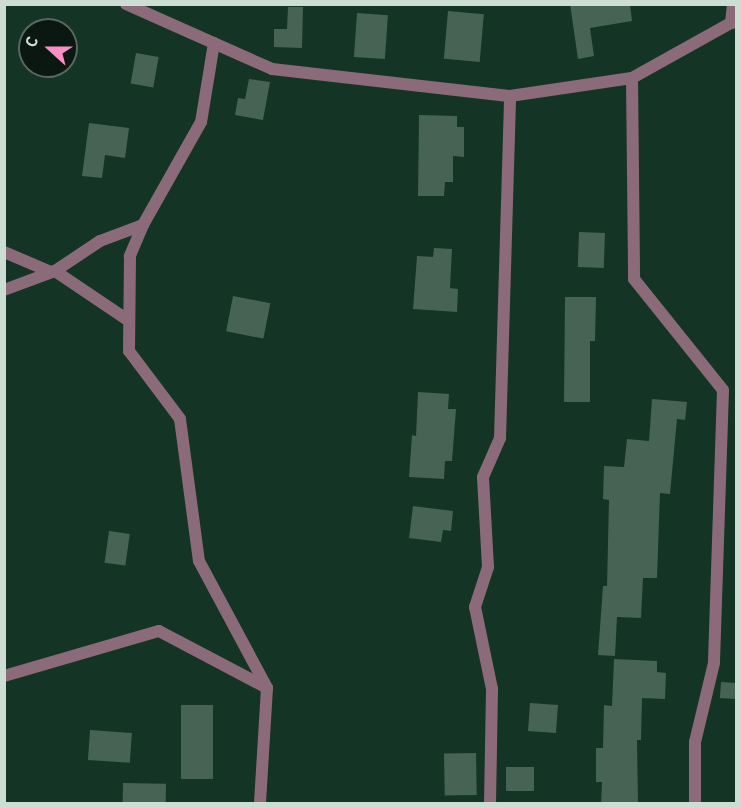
<!DOCTYPE html>
<html>
<head>
<meta charset="utf-8">
<style>
	body { margin:0 }
	#map { position:relative; width:741px; height:808px; overflow:hidden; background:#143425; font-family:Overpass,sans-serif }
	div>[style] { position:absolute }
	[style*='--x'] { left:calc(var(--x)*1px); top:calc(var(--y)*1px); width:calc(var(--w)*1px); rotate:calc(var(--a)*1deg) }
	.building>* { inset:0; background:#476354; transform-origin:0 0 }
	.minor>* { height:12px; margin:-6px; padding:0 6px; transform-origin:6px; border-radius:6px; background:#8b6b79 }
	span { translate:-50% -50%; white-space:nowrap; text-align:center; line-height:1.15; -webkit-text-stroke:6px #0b1812; paint-order:stroke }
	.frame { position:absolute; inset:0; border:6px solid #ccddd4; pointer-events:none }
	.north { position:absolute; left:18px; top:18px; width:60px; height:60px; box-sizing:border-box; background:#0b1812; border:2px solid #586760; border-radius:50%; rotate:291deg; font-size:16px; font-weight:700; line-height:24px; text-align:center; color:#ccddd4 }
	.north::after { content:''; display:block; margin:auto; width:21px; height:27px; background:#fb8fc4; clip-path:polygon(50% 0,100% 100%,50% 72%,0 100%) }
</style>
</head>
<body>
<div id="map">
	<div class="building">
		<i style="clip-path:polygon(570px 4px,630px 4px,632px 21px,590px 28px,594px 56px,578px 59px)"></i>
		<i style="clip-path:polygon(288px 7px,303px 7px,302px 48px,274px 47px,274px 29px,287px 29px)"></i>
		<i style="left:448px;top:11px;width:36px;height:48px;rotate:5deg"></i>
		<i style="left:357px;top:13px;width:31px;height:44px;rotate:4deg"></i>
		<i style="left:136px;top:53px;width:23px;height:31px;rotate:10deg"></i>
		<i style="clip-path:polygon(249px 79px,270px 82px,263px 120px,235px 115px,238px 98px,245px 99px)"></i>
		<i style="clip-path:polygon(419px 115px,457px 116px,457px 127px,464px 127px,464px 157px,453px 156px,453px 182px,445px 182px,444px 196px,418px 196px)"></i>
		<i style="clip-path:polygon(89px 123px,129px 128px,125px 158px,105px 155px,102px 178px,82px 176px)"></i>
		<i style="left:579px;top:232px;width:26px;height:35px;rotate:2deg"></i>
		<i style="clip-path:polygon(434px 248px,452px 249px,450px 288px,458px 289px,457px 312px,413px 309px,417px 256px,433px 257px)"></i>
		<i style="left:233px;top:296px;width:38px;height:36px;rotate:11deg"></i>
		<i style="clip-path:polygon(565px 297px,596px 297px,595px 341px,590px 341px,590px 402px,564px 402px)"></i>
		<i style="clip-path:polygon(418px 392px,449px 394px,448px 409px,456px 409px,452px 461px,445px 461px,444px 479px,409px 477px,412px 435px,416px 436px)"></i>
		<i style="clip-path:polygon(652px 399px,687px 402px,685px 420px,677px 419px,670px 494px,660px 493px,657px 578px,643px 578px,641px 618px,617px 617px,615px 656px,598px 655px,603px 586px,607px 586px,609px 500px,603px 499px,604px 466px,624px 467px,627px 439px,649px 441px)"></i>
		<i style="clip-path:polygon(413px 506px,453px 511px,451px 531px,443px 530px,441px 542px,409px 538px)"></i>
		<i style="left:109px;top:531px;width:21px;height:32px;rotate:8deg"></i>
		<i style="clip-path:polygon(614px 659px,657px 661px,657px 672px,666px 673px,665px 699px,642px 698px,641px 740px,637px 740px,638px 804px,601px 804px,602px 782px,596px 782px,596px 748px,603px 748px,604px 705px,612px 706px)"></i>
		<i style="left:721px;top:682px;width:15px;height:16px;rotate:4deg"></i>
		<i style="left:530px;top:703px;width:28px;height:28px;rotate:4deg"></i>
		<i style="left:213px;top:705px;width:74px;height:32px;rotate:90deg"></i>
		<i style="left:90px;top:730px;width:42px;height:30px;rotate:4deg"></i>
		<i style="left:476px;top:753px;width:42px;height:32px;rotate:89deg"></i>
		<i style="left:534px;top:767px;width:24px;height:28px;rotate:90deg"></i>
		<i style="left:123px;top:783px;width:43px;height:21px;rotate:1deg"></i>
	</div>
	<div class="minor">
		<i style="--x:126;--y:4;--w:160;--a:24"></i>
		<i style="--x:272;--y:69;--w:240;--a:6.5"></i>
		<i style="--x:510;--y:96;--w:123;--a:-8.4"></i>
		<i style="--x:632;--y:78;--w:113;--a:-29.1"></i>
		<i style="--x:733;--y:4;--w:19;--a:96"></i>
		<i style="--x:731;--y:23;--w:5;--a:-11"></i>
		<i style="--x:214;--y:43;--w:80;--a:99.3"></i>
		<i style="--x:201;--y:122;--w:118;--a:119.4"></i>
		<i style="--x:143;--y:225;--w:34;--a:113"></i>
		<i style="--x:130;--y:256;--w:95;--a:90.6"></i>
		<i style="--x:129;--y:351;--w:85;--a:53.1"></i>
		<i style="--x:180;--y:419;--w:143;--a:82.4"></i>
		<i style="--x:199;--y:561;--w:144;--a:61.8"></i>
		<i style="--x:632;--y:78;--w:201;--a:89.4"></i>
		<i style="--x:634;--y:279;--w:142;--a:51.3"></i>
		<i style="--x:723;--y:390;--w:273;--a:91.9"></i>
		<i style="--x:714;--y:663;--w:81;--a:103.5"></i>
		<i style="--x:695;--y:742;--w:62;--a:90"></i>
		<i style="--x:4;--y:252;--w:51;--a:23.1"></i>
		<i style="--x:55;--y:271;--w:54;--a:-33.7"></i>
		<i style="--x:100;--y:241;--w:46;--a:-20.4"></i>
		<i style="--x:4;--y:290;--w:54;--a:-20.4"></i>
		<i style="--x:55;--y:271;--w:89;--a:34"></i>
		<i style="--x:4;--y:676;--w:161;--a:-16.2"></i>
		<i style="--x:159;--y:631;--w:122;--a:27.8"></i>
		<i style="--x:267;--y:688;--w:116;--a:93.5"></i>
		<i style="--x:490;--y:804;--w:115;--a:-89"></i>
		<i style="--x:492;--y:689;--w:84;--a:-101.7"></i>
		<i style="--x:475;--y:607;--w:42;--a:-72"></i>
		<i style="--x:488;--y:567;--w:90;--a:-93.2"></i>
		<i style="--x:483;--y:477;--w:43;--a:-66.4"></i>
		<i style="--x:500;--y:438;--w:342;--a:-88.3"></i>
	</div>
	<div class="frame"></div>
	<div class="north">С</div>
</div>
</body>
</html>
